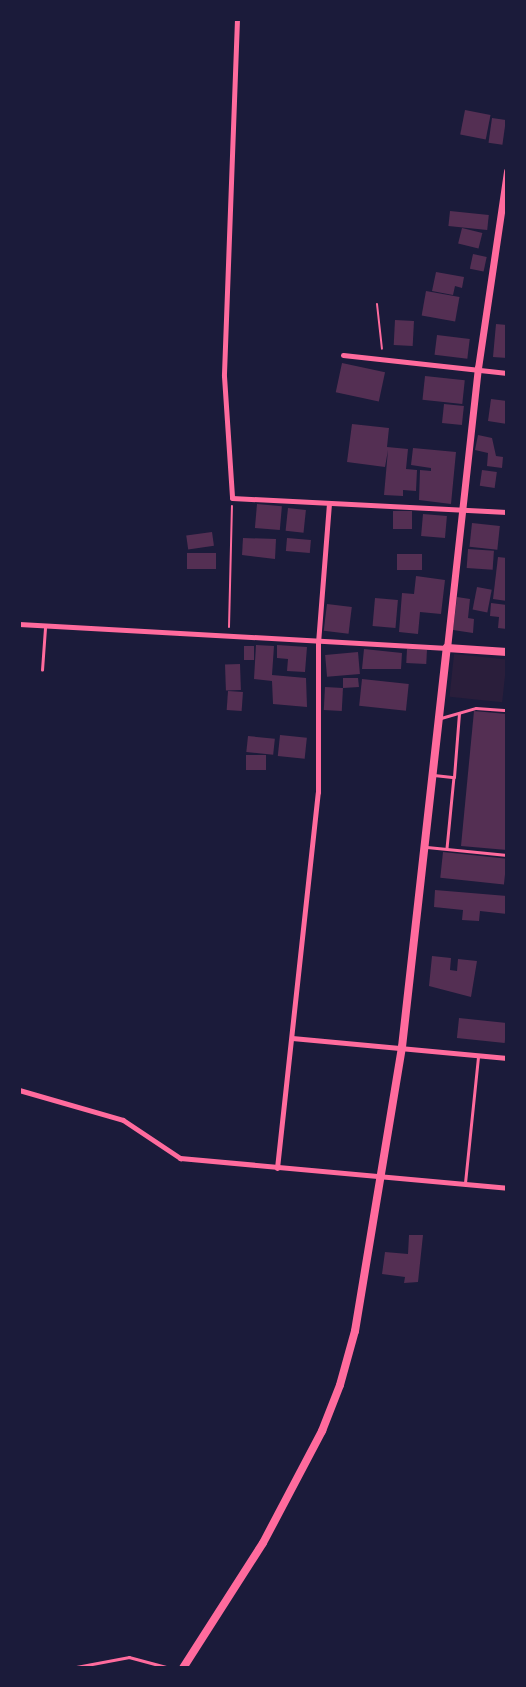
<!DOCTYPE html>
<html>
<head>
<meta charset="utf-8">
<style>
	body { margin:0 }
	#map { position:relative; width:526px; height:1687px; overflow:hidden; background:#1b1b3a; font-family:Raleway,sans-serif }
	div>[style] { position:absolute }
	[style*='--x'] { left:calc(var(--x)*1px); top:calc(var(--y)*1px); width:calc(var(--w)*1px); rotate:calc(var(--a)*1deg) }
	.green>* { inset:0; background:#2a1e3b; transform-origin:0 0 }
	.building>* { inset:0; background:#542f53; transform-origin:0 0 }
	.path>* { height:2px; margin:-1px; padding:0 1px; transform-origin:1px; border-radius:1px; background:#ff6b9d }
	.service>* { height:2.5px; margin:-1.25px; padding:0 1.25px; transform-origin:1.25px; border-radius:1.25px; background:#ff6b9d }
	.minor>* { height:5px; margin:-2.5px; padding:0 2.5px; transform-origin:2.5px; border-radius:2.5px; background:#ff6b9d }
	.tertiary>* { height:7px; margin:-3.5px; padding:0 3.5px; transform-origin:3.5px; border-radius:3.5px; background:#ff6b9d }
	.secondary>* { height:8px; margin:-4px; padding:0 4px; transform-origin:4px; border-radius:4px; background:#ff6b9d }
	span { translate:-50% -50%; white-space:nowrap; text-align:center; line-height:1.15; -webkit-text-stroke:5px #1b1b3a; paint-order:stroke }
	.frame { position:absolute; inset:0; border:21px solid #1b1b3a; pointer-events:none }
</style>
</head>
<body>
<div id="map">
	<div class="green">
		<i style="left:454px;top:654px;width:53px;height:43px;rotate:6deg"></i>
	</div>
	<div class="building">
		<i style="left:465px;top:110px;width:26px;height:25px;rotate:11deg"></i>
		<i style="left:492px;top:118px;width:14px;height:25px;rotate:8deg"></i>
		<i style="left:450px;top:211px;width:39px;height:15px;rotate:6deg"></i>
		<i style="left:462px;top:228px;width:21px;height:16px;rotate:14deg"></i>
		<i style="left:473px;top:254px;width:14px;height:15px;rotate:12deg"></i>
		<i style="clip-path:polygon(436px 272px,464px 277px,462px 288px,455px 286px,453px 295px,432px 291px)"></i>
		<i style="left:426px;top:291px;width:34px;height:25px;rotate:10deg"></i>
		<i style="left:395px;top:320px;width:19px;height:25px;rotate:3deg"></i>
		<i style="clip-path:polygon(496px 324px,507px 325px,507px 358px,493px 357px)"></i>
		<i style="left:437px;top:335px;width:33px;height:20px;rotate:7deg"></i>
		<i style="left:342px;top:363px;width:44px;height:30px;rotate:12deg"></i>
		<i style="left:425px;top:376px;width:40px;height:24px;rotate:6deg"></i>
		<i style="clip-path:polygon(491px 399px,507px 401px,507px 424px,488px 421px)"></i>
		<i style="left:444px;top:404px;width:20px;height:19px;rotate:6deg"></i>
		<i style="clip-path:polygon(352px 424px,389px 428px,387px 447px,408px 449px,406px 469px,417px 470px,416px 491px,403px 490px,403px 496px,384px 495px,388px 450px,385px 467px,347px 462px)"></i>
		<i style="clip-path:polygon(478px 435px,492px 438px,496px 456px,503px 457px,502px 468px,487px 466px,488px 453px,475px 450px)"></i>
		<i style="clip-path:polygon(413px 448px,456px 452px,451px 504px,419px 500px,420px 470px,431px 471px,431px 468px,411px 465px)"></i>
		<i style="left:482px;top:470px;width:15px;height:16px;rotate:8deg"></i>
		<i style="left:257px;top:504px;width:25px;height:24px;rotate:5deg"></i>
		<i style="left:288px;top:508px;width:18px;height:23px;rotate:6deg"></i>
		<i style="left:393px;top:511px;width:19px;height:18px"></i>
		<i style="left:423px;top:514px;width:24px;height:22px;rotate:5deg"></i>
		<i style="left:472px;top:523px;width:28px;height:24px;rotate:6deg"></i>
		<i style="left:212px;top:532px;width:14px;height:26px;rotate:82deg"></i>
		<i style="clip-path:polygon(243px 538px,276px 539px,275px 559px,242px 555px)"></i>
		<i style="left:287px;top:538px;width:24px;height:13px;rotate:5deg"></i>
		<i style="left:468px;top:549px;width:26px;height:19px;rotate:4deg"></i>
		<i style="left:187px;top:553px;width:29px;height:16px"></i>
		<i style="left:397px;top:554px;width:25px;height:16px"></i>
		<i style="clip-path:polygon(498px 557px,507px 558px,507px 601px,493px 599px)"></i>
		<i style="clip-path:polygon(416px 576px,445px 580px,441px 614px,420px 612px,418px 634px,399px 632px,402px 593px,414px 594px)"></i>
		<i style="left:477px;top:587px;width:15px;height:23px;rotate:11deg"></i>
		<i style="clip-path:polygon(457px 597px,470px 599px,468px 618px,474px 619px,473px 633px,453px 630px)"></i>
		<i style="left:375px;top:598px;width:23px;height:28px;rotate:5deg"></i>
		<i style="clip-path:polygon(491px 603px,507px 605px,507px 629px,498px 628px,499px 617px,490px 616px)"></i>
		<i style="left:327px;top:604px;width:25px;height:27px;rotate:7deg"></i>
		<i style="clip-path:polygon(256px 645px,274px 646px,272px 675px,306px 678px,307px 707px,273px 704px,272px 681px,254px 679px)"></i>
		<i style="clip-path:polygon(277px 645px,307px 647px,305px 672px,287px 671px,288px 659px,277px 658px)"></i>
		<i style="left:244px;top:646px;width:10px;height:14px"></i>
		<i style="clip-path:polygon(364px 649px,402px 653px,401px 669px,362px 669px)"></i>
		<i style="left:407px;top:649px;width:20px;height:14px;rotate:3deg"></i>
		<i style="left:358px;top:652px;width:22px;height:33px;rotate:85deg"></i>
		<i style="left:240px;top:664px;width:26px;height:15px;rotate:88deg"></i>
		<i style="clip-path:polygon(343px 678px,358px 678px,359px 687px,343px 688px)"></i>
		<i style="left:362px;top:679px;width:47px;height:27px;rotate:6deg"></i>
		<i style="left:325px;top:687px;width:18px;height:23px;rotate:3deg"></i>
		<i style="left:228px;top:691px;width:15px;height:19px;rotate:4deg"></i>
		<i style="clip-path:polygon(474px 711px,507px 714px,507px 850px,461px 846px)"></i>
		<i style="left:280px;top:735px;width:27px;height:21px;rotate:6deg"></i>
		<i style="left:248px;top:736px;width:27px;height:16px;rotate:6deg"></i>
		<i style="left:246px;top:755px;width:20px;height:15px"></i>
		<i style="left:443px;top:852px;width:64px;height:26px;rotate:6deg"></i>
		<i style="clip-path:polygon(435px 890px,507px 896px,507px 914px,480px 911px,479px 921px,462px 920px,463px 910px,434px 907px)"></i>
		<i style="clip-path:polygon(432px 956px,451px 958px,450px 970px,457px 971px,458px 959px,477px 961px,471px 997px,429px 986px)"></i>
		<i style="left:459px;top:1018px;width:48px;height:20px;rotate:6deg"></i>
		<i style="clip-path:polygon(409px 1235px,423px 1235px,418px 1282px,404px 1283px,405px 1277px,382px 1274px,385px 1252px,408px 1254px)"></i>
	</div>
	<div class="path">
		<i style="--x:377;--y:304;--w:45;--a:83.7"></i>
		<i style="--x:229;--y:627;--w:121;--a:-88.6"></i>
	</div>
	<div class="service">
		<i style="--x:42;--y:670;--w:42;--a:-85.9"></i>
		<i style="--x:441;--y:718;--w:36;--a:-16"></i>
		<i style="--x:476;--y:708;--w:31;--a:4"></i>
		<i style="--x:434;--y:775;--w:20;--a:6"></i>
		<i style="--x:454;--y:777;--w:71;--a:95.6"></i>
		<i style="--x:454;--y:777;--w:63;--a:-85.5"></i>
		<i style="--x:427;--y:847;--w:80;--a:5.7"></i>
		<i style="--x:465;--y:1183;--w:127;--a:-84.1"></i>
		<i style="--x:71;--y:1668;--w:59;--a:-10.7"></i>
		<i style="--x:129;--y:1657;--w:42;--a:15"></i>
	</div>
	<div class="minor">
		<i style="--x:237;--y:19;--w:357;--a:92.1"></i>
		<i style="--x:224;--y:376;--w:122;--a:86.2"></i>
		<i style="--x:232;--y:498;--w:275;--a:2.9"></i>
		<i style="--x:343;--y:355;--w:165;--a:6.3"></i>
		<i style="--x:19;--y:624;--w:429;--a:3.2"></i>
		<i style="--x:292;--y:1038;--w:216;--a:5.3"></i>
		<i style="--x:19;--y:1090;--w:108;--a:16.1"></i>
		<i style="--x:123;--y:1120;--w:69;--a:33.7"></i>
		<i style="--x:180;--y:1158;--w:328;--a:5.2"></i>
		<i style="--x:277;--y:1168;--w:378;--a:-83.8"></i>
		<i style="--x:318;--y:792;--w:149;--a:-90"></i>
		<i style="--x:318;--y:643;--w:140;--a:-85.5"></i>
	</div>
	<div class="tertiary">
		<i style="--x:447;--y:648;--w:282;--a:-83.7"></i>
		<i style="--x:478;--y:368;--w:199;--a:-81.6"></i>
	</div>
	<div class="secondary">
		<i style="--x:183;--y:1668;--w:148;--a:-57.4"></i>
		<i style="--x:263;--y:1543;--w:127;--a:-62.2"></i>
		<i style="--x:322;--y:1431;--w:49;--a:-68.6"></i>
		<i style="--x:340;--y:1385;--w:56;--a:-74.5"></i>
		<i style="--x:355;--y:1331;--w:288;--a:-80.6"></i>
		<i style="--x:402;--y:1047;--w:402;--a:-83.6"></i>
		<i style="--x:447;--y:648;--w:60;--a:3.8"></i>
	</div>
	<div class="frame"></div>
</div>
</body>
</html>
